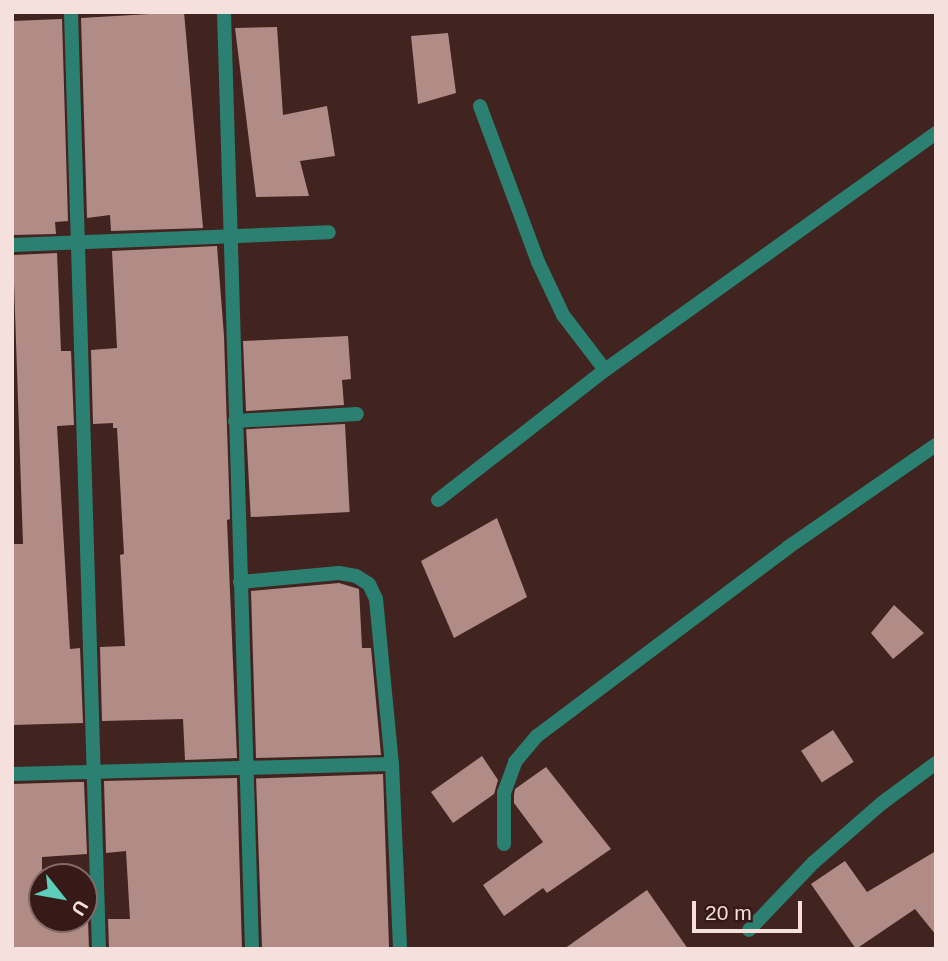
<!DOCTYPE html>
<html>
<head>
<meta charset="utf-8">
<style>
	body { margin:0 }
	#map { position:relative; width:948px; height:961px; overflow:hidden; background:#412420; font-family:Helvetica,sans-serif }
	div>[style] { position:absolute }
	[style*='--x'] { left:calc(var(--x)*1px); top:calc(var(--y)*1px); width:calc(var(--w)*1px); rotate:calc(var(--a)*1deg) }
	.building>* { inset:0; background:#b18c87; transform-origin:0 0 }
	.street>* { height:14px; margin:-7px; padding:0 7px; transform-origin:7px; border-radius:7px; background:#2b8072 }
	span { translate:-50% -50%; white-space:nowrap; text-align:center; line-height:1.15; -webkit-text-stroke:7px #371a17; paint-order:stroke }
	.frame { position:absolute; inset:0; border:14px solid #f5e0dd; pointer-events:none }
	.north { position:absolute; left:28px; top:863px; width:70px; height:70px; box-sizing:border-box; background:#371a17; border:2px solid #836966; border-radius:50%; rotate:121deg; font-size:19px; font-weight:700; line-height:28px; text-align:center; color:#f5e0dd }
	.north::after { content:''; display:block; margin:auto; width:24px; height:32px; background:#5cceba; clip-path:polygon(50% 0,100% 100%,50% 72%,0 100%) }
	.scale { position:absolute; left:692px; top:901px; width:110px; height:32px; box-sizing:border-box; border:4px solid #f5e0dd; border-top:0; padding-left:9px; font-size:21px; line-height:24px; white-space:nowrap; color:#f5e0dd; -webkit-text-stroke:5px #371a17; paint-order:stroke }
</style>
</head>
<body>
<div id="map">
	<div class="building">
		<i style="clip-path:polygon(184px 12px,203px 228px,111px 231px,110px 215px,87px 218px,81px 18px)"></i>
		<i style="clip-path:polygon(62px 19px,68px 221px,55px 222px,56px 234px,12px 235px,12px 21px)"></i>
		<i style="clip-path:polygon(277px 27px,283px 115px,327px 106px,335px 156px,300px 161px,309px 196px,256px 197px,235px 28px)"></i>
		<i style="clip-path:polygon(448px 33px,456px 93px,418px 104px,411px 36px)"></i>
		<i style="clip-path:polygon(217px 246px,224px 336px,230px 519px,227px 520px,237px 758px,185px 760px,183px 719px,102px 721px,100px 647px,125px 646px,120px 555px,124px 554px,117px 428px,113px 428px,113px 423px,93px 424px,91px 350px,117px 348px,112px 251px)"></i>
		<i style="clip-path:polygon(57px 253px,61px 351px,71px 351px,74px 425px,57px 426px,70px 649px,80px 648px,83px 723px,12px 725px,12px 544px,23px 544px,13px 255px)"></i>
		<i style="clip-path:polygon(348px 336px,351px 379px,342px 380px,344px 405px,246px 411px,243px 341px)"></i>
		<i style="left:345px;top:424px;width:88px;height:99px;rotate:87deg"></i>
		<i style="clip-path:polygon(497px 518px,527px 597px,454px 638px,421px 561px)"></i>
		<i style="clip-path:polygon(339px 583px,359px 589px,362px 648px,371px 648px,381px 755px,256px 758px,251px 591px)"></i>
		<i style="clip-path:polygon(894px 605px,924px 633px,893px 659px,871px 633px)"></i>
		<i style="left:833px;top:730px;width:38px;height:38px;rotate:57deg"></i>
		<i style="clip-path:polygon(482px 756px,498px 780px,494px 794px,453px 823px,431px 792px)"></i>
		<i style="clip-path:polygon(546px 767px,611px 849px,547px 893px,543px 888px,504px 916px,483px 885px,543px 842px,514px 803px,514px 795px,515px 789px)"></i>
		<i style="left:383px;top:774px;width:173px;height:127px;rotate:88deg"></i>
		<i style="clip-path:polygon(237px 778px,242px 949px,109px 949px,108px 919px,130px 919px,126px 851px,106px 853px,104px 781px)"></i>
		<i style="clip-path:polygon(76px 782px,84px 782px,87px 854px,42px 857px,42px 919px,88px 919px,89px 949px,12px 949px,12px 784px)"></i>
		<i style="clip-path:polygon(936px 851px,936px 935px,915px 909px,856px 949px,811px 884px,845px 861px,867px 892px)"></i>
		<i style="clip-path:polygon(647px 890px,688px 949px,564px 949px)"></i>
	</div>
	<div class="street">
		<i style="--x:71;--y:12;--w:937;--a:88.29"></i>
		<i style="--x:224;--y:12;--w:937;--a:88.29"></i>
		<i style="--x:480;--y:106;--w:166;--a:69.6"></i>
		<i style="--x:538;--y:262;--w:59;--a:64.7"></i>
		<i style="--x:563;--y:315;--w:69;--a:52.6"></i>
		<i style="--x:12;--y:245;--w:317;--a:-2.3"></i>
		<i style="--x:235;--y:421;--w:122;--a:-3.3"></i>
		<i style="--x:438;--y:500;--w:212;--a:-37.9"></i>
		<i style="--x:605;--y:370;--w:407;--a:-35.6"></i>
		<i style="--x:240;--y:582;--w:99;--a:-5.2"></i>
		<i style="--x:339;--y:573;--w:17;--a:10"></i>
		<i style="--x:356;--y:576;--w:15;--a:32"></i>
		<i style="--x:369;--y:584;--w:17;--a:65"></i>
		<i style="--x:376;--y:599;--w:166;--a:84.5"></i>
		<i style="--x:12;--y:774;--w:380;--a:-1.5"></i>
		<i style="--x:392;--y:764;--w:185;--a:87.5"></i>
		<i style="--x:504;--y:844;--w:51;--a:-90"></i>
		<i style="--x:504;--y:793;--w:33;--a:-70"></i>
		<i style="--x:515;--y:762;--w:34;--a:-50"></i>
		<i style="--x:537;--y:736;--w:313;--a:-36.9"></i>
		<i style="--x:787;--y:548;--w:181;--a:-34.7"></i>
		<i style="--x:749;--y:930;--w:93;--a:-46.3"></i>
		<i style="--x:813;--y:863;--w:91;--a:-41"></i>
		<i style="--x:882;--y:803;--w:67;--a:-36.5"></i>
	</div>
	<div class="frame"></div>
	<div class="north">U</div>
	<div class="scale">20 m</div>
</div>
</body>
</html>
